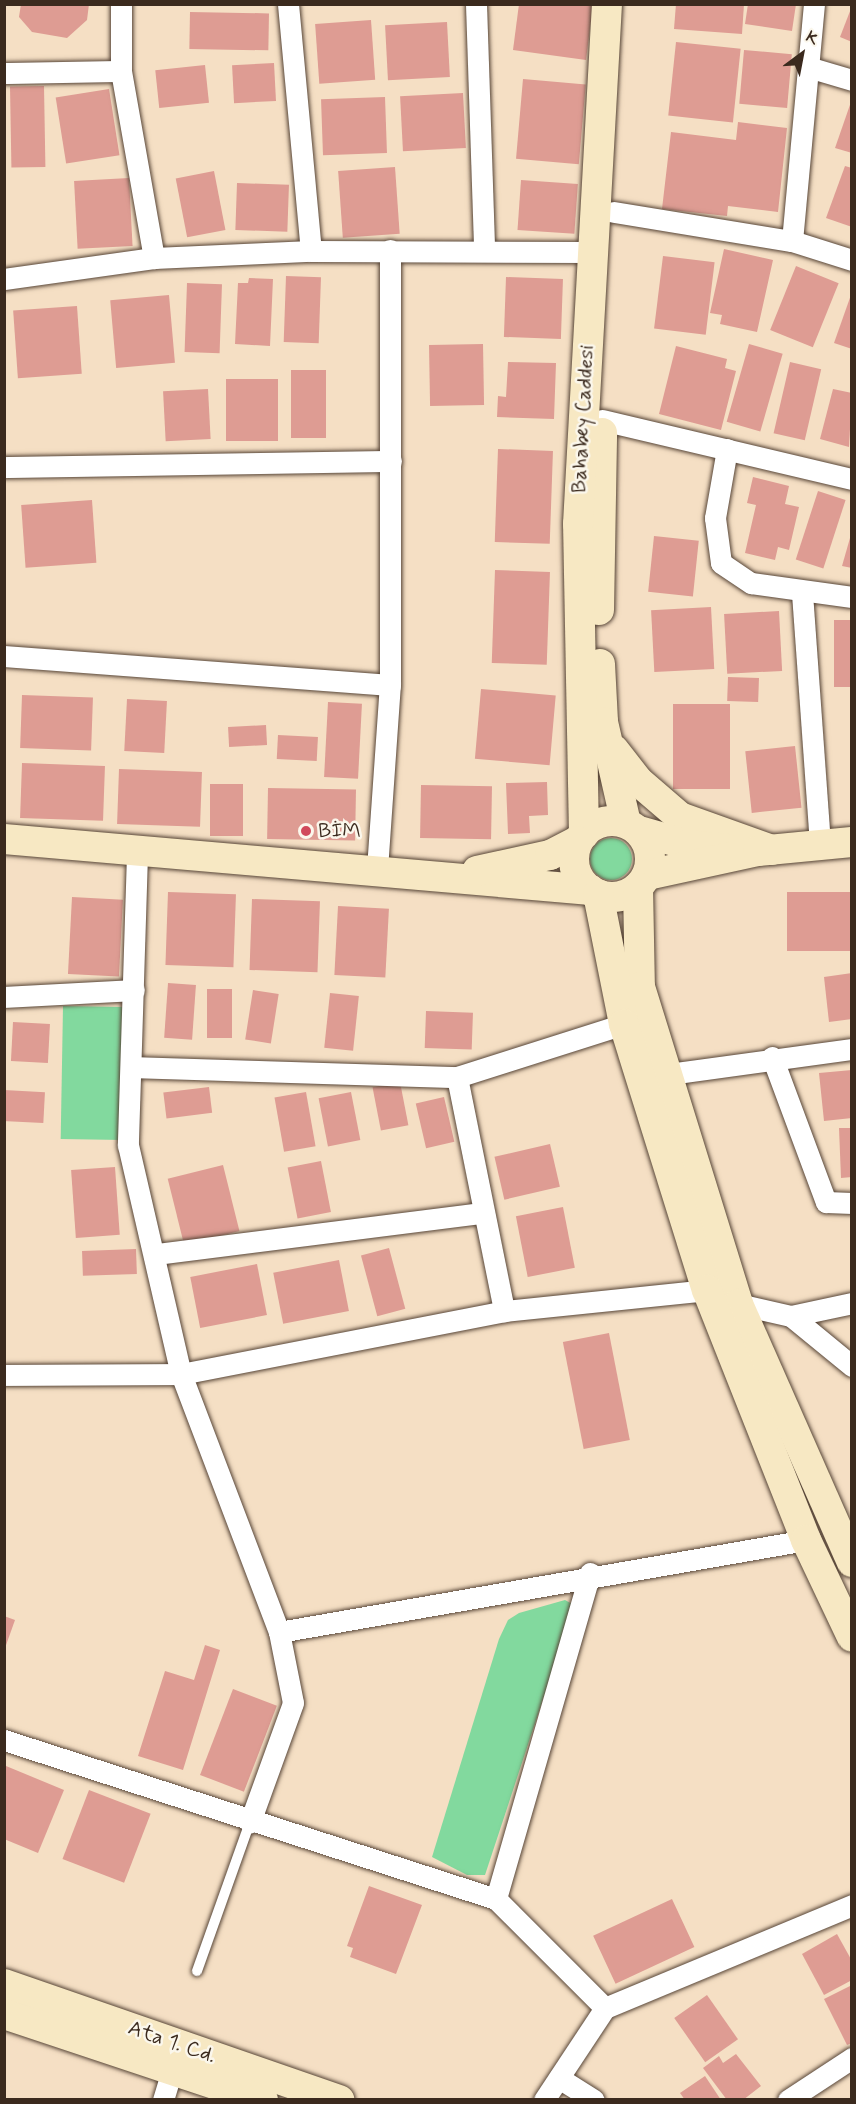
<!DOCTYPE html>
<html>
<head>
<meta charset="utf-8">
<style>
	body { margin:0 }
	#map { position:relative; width:856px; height:2104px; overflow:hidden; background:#f5dfc4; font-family:Mynerve,sans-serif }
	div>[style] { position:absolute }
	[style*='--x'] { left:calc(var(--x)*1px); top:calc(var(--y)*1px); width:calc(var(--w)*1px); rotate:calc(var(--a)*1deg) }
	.green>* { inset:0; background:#82d99e; transform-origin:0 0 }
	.round { border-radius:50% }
	.building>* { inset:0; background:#de9c93; transform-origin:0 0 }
	.roads { filter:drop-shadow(0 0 2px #574537) drop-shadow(0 0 2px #574537) }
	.lane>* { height:10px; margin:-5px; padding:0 5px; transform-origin:5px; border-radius:5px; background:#fff }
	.street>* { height:21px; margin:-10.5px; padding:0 10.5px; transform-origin:10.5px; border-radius:10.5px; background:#fff }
	.secondary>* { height:30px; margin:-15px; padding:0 15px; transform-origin:15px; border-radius:15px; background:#f7e8c3 }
	.secondary>.ring { margin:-15px; padding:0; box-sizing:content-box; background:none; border:30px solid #f7e8c3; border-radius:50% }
	.dots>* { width:16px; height:16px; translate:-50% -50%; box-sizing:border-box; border:3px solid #fbf7ec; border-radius:50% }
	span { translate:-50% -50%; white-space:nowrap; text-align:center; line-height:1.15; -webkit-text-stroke:5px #fbf7ec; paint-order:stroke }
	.street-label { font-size:21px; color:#3b2a1e }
	.poi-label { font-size:21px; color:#3b2a1e }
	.left { translate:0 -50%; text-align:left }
	.frame { position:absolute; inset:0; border:6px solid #3b2a1e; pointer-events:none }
	.north { position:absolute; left:772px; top:24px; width:60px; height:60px; -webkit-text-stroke:4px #fbf7ec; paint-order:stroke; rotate:32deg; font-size:16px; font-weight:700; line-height:24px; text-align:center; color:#3b2a1e }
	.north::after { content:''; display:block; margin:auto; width:21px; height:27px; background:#3b2a1e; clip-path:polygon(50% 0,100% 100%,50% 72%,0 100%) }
</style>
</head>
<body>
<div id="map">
	<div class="green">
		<i class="round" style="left:590px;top:838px;width:42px;height:42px"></i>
		<i style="left:125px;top:1007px;width:133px;height:62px;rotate:91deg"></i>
		<i style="clip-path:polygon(565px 1600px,574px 1605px,485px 1875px,467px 1875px,432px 1857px,499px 1639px,508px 1620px,519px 1613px)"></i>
	</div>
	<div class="building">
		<i style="clip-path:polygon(21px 4px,89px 4px,87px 20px,67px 38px,32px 32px,19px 17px)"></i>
		<i style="clip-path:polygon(519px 4px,593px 4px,586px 60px,513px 50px)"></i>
		<i style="clip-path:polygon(676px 4px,744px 4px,742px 34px,674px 29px)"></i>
		<i style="clip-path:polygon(748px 4px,796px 4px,792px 31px,745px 24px)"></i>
		<i style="clip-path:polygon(852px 6px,852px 42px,840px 37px)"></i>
		<i style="left:190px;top:12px;width:79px;height:37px;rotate:1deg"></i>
		<i style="left:371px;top:20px;width:60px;height:56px;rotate:86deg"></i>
		<i style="left:447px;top:22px;width:55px;height:62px;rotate:87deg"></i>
		<i style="left:676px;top:42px;width:65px;height:74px;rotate:6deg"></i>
		<i style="left:744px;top:50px;width:48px;height:54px;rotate:5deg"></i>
		<i style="left:274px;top:63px;width:38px;height:42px;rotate:87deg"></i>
		<i style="left:205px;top:65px;width:38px;height:50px;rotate:84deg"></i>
		<i style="left:523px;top:79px;width:63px;height:80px;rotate:5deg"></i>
		<i style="left:44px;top:86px;width:81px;height:34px;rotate:89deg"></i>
		<i style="left:109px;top:89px;width:67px;height:54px;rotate:81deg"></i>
		<i style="left:463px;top:93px;width:55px;height:63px;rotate:87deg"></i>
		<i style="left:385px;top:97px;width:56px;height:64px;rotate:88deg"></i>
		<i style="clip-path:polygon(852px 99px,852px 153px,835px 148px)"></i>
		<i style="clip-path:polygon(738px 122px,787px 128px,778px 212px,728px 206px,727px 216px,662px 209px,671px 132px,736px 140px)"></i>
		<i style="clip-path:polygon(845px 166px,852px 168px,852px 227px,826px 218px)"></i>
		<i style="left:395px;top:167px;width:67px;height:57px;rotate:86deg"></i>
		<i style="left:214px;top:171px;width:60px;height:39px;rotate:79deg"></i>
		<i style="left:129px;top:178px;width:68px;height:55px;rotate:87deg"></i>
		<i style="left:521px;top:180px;width:57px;height:50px;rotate:4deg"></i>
		<i style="left:237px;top:183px;width:52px;height:47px;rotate:2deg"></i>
		<i style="clip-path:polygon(724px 249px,773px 260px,757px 332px,720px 324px,722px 315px,710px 313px)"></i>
		<i style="left:663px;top:256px;width:52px;height:73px;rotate:7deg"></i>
		<i style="left:796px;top:266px;width:46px;height:69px;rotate:22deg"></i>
		<i style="left:286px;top:276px;width:35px;height:66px;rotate:2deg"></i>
		<i style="left:506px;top:277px;width:57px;height:60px;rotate:2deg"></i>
		<i style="clip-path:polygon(249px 278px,273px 279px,270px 346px,235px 344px,238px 283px,248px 283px)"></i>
		<i style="left:187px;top:283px;width:35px;height:69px;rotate:2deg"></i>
		<i style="clip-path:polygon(852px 292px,852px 349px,834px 343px)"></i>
		<i style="left:169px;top:295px;width:68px;height:59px;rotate:85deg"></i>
		<i style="left:77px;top:306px;width:68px;height:64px;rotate:86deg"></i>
		<i style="left:483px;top:344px;width:61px;height:54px;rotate:89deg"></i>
		<i style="left:749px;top:344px;width:35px;height:81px;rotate:16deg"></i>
		<i style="clip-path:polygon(676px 346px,727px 359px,725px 368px,736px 371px,721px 430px,659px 414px)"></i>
		<i style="clip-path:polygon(508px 362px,556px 363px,554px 419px,497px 417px,498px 396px,506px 397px)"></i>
		<i style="left:790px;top:362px;width:32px;height:73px;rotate:13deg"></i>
		<i style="left:291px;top:370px;width:35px;height:68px"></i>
		<i style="left:226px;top:379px;width:52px;height:62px"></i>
		<i style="left:208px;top:389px;width:50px;height:45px;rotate:87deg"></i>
		<i style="clip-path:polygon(833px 389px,852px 393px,849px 447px,820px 439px)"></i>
		<i style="left:498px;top:449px;width:55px;height:93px;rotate:2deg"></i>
		<i style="clip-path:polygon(753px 477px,789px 486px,785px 504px,799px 507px,789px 550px,778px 547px,775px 560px,745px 553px,756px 505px,747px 503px)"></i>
		<i style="left:818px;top:491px;width:29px;height:72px;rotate:18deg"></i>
		<i style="left:92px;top:500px;width:63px;height:71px;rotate:86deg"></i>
		<i style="clip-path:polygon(852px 531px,852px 568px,842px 566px)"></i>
		<i style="left:654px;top:536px;width:45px;height:56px;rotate:6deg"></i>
		<i style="left:495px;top:570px;width:55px;height:93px;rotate:2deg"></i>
		<i style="left:711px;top:607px;width:62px;height:60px;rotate:87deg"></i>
		<i style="left:779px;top:611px;width:60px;height:55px;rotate:87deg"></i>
		<i style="left:834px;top:620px;width:18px;height:67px"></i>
		<i style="left:728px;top:677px;width:31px;height:24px;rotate:2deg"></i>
		<i style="left:481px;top:689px;width:75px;height:70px;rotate:5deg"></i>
		<i style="left:22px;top:695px;width:71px;height:53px;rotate:2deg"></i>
		<i style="left:127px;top:699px;width:40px;height:52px;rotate:3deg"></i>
		<i style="left:328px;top:702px;width:34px;height:75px;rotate:3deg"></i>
		<i style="left:673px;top:704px;width:57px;height:85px"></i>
		<i style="left:266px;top:725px;width:20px;height:38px;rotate:87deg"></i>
		<i style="left:278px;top:735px;width:40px;height:24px;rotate:3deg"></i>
		<i style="left:795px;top:746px;width:62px;height:50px;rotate:84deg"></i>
		<i style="left:22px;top:763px;width:83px;height:55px;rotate:2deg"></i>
		<i style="left:119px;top:769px;width:83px;height:55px;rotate:2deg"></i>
		<i style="clip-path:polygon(547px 782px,548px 815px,529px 816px,530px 833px,508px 834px,506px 783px)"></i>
		<i style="left:210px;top:784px;width:33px;height:52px"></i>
		<i style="left:421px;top:785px;width:71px;height:53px;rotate:1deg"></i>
		<i style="left:268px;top:788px;width:88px;height:51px;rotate:1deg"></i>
		<i style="left:168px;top:892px;width:68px;height:73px;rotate:2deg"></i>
		<i style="left:852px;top:892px;width:59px;height:65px;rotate:90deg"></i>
		<i style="left:72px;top:897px;width:51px;height:77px;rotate:3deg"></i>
		<i style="left:252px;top:899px;width:68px;height:71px;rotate:2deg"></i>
		<i style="left:338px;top:906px;width:51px;height:69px;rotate:3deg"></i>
		<i style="clip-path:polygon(852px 973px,852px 1019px,829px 1022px,824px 977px)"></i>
		<i style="left:168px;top:983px;width:28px;height:55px;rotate:4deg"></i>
		<i style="left:207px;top:989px;width:25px;height:49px"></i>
		<i style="left:253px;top:990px;width:26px;height:50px;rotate:9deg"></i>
		<i style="left:330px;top:993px;width:29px;height:55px;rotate:6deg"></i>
		<i style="left:426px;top:1011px;width:47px;height:37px;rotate:2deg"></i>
		<i style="left:13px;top:1022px;width:37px;height:39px;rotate:3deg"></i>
		<i style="clip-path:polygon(852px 1070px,852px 1118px,824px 1121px,819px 1073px)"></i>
		<i style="left:400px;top:1082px;width:44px;height:28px;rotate:79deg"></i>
		<i style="left:209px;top:1087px;width:26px;height:46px;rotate:83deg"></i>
		<i style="left:4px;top:1090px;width:41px;height:31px;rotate:3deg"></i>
		<i style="left:306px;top:1092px;width:55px;height:32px;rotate:80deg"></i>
		<i style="left:351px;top:1092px;width:49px;height:33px;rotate:79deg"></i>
		<i style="left:444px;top:1097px;width:46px;height:29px;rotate:77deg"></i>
		<i style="clip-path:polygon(839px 1128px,852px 1128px,852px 1177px,841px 1178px)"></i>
		<i style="left:550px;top:1144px;width:44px;height:57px;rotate:77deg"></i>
		<i style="left:321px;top:1161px;width:52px;height:34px;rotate:79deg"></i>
		<i style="left:223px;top:1165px;width:68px;height:57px;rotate:76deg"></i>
		<i style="left:115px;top:1167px;width:68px;height:44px;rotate:86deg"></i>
		<i style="left:563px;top:1207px;width:62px;height:48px;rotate:79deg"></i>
		<i style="left:389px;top:1248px;width:63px;height:29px;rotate:75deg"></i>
		<i style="left:136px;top:1249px;width:25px;height:54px;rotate:88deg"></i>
		<i style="left:339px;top:1260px;width:52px;height:67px;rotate:79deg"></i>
		<i style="left:257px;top:1264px;width:52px;height:68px;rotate:79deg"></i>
		<i style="left:609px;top:1333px;width:109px;height:47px;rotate:79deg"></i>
		<i style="clip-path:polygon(4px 1616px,15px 1620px,5px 1648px,4px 1648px)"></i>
		<i style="clip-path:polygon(205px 1645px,220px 1650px,183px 1770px,138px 1756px,165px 1671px,194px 1680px)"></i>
		<i style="left:233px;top:1689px;width:47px;height:92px;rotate:21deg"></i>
		<i style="clip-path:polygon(6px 1766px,64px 1790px,38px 1853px,4px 1839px)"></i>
		<i style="left:89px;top:1790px;width:66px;height:74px;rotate:21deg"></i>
		<i style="clip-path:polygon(369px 1886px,422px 1905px,396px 1974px,350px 1957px,353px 1948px,347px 1946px)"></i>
		<i style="left:672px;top:1899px;width:53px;height:87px;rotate:65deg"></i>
		<i style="clip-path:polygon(837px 1934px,852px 1961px,852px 1980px,824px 1995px,802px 1954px)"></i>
		<i style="clip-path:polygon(852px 1985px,852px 2043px,847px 2045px,824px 1999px)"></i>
		<i style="left:707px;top:1995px;width:54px;height:40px;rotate:55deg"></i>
		<i style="clip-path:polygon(736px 2054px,761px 2086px,743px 2100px,727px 2100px,703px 2068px,719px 2056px,723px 2063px)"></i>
		<i style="clip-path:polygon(705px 2076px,721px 2100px,685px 2100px,680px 2093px)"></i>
	</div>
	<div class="roads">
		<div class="lane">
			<i style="--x:197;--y:1971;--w:158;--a:-70.4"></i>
		</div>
		<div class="street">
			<i style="--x:121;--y:4;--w:67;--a:90"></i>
			<i style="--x:121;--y:71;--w:190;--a:80"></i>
			<i style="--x:288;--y:4;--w:248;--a:84.7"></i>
			<i style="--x:476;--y:4;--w:245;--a:88.1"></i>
			<i style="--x:808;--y:67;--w:46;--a:16.5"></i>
			<i style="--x:4;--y:73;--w:117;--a:-1"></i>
			<i style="--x:614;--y:212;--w:180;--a:9.3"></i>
			<i style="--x:792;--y:241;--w:63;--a:17.6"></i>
			<i style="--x:792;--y:241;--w:238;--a:-84.7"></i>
			<i style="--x:4;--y:279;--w:151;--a:-8"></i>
			<i style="--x:154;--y:258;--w:157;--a:-2.6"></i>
			<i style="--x:311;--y:251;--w:281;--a:0.2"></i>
			<i style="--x:602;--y:420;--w:257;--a:13.3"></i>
			<i style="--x:727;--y:449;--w:70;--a:99.9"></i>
			<i style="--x:715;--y:518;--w:45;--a:82.4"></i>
			<i style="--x:721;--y:563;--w:36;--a:34"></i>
			<i style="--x:751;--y:583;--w:102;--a:7.9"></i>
			<i style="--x:4;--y:467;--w:387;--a:-0.9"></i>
			<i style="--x:802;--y:593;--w:253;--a:85.9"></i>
			<i style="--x:4;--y:656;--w:387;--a:4.3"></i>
			<i style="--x:137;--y:854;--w:291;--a:91.8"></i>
			<i style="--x:128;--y:1145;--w:235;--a:77"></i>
			<i style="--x:181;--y:1374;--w:276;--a:69.2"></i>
			<i style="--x:279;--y:1632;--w:72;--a:78.8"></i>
			<i style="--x:293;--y:1703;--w:127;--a:109.9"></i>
			<i style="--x:377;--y:869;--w:184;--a:-86"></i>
			<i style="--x:390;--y:685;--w:435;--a:-90"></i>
			<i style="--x:4;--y:997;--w:130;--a:-3.1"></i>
			<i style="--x:772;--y:1057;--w:155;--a:69.6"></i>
			<i style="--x:826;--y:1202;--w:26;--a:2"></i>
			<i style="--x:132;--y:1067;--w:325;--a:1.8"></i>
			<i style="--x:457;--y:1077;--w:175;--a:-17.6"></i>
			<i style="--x:669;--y:1074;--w:185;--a:-7.8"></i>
			<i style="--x:457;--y:1077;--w:239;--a:78.6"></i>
			<i style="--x:156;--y:1254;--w:328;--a:-7.2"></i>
			<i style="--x:738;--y:1304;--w:54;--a:12.8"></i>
			<i style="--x:791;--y:1316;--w:62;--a:-12"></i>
			<i style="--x:791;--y:1316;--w:79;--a:39.3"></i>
			<i style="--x:4;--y:1375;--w:177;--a:-0.3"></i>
			<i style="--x:181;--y:1374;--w:329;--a:-11"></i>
			<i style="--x:504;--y:1311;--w:204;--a:-5.9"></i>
			<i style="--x:590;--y:1573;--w:339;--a:106.1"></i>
			<i style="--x:496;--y:1899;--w:154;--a:45"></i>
			<i style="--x:605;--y:2008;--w:268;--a:-22.6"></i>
			<i style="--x:279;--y:1632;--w:535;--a:-9.9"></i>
			<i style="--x:4;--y:1740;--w:517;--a:17.91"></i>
			<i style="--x:559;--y:2078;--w:41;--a:32.2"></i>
			<i style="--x:163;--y:2100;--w:45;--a:-73.2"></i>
			<i style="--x:544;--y:2100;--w:110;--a:-56.5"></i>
			<i style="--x:788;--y:2100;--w:77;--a:-33.3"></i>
		</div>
		<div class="secondary">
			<i style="--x:599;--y:610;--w:177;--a:-89"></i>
			<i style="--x:600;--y:664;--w:58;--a:87"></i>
			<i style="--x:603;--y:722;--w:104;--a:77.2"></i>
			<i style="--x:614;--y:750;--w:39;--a:52"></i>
			<i style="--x:638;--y:781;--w:55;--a:40.6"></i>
			<i style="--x:680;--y:817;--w:98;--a:19.7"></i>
			<i class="ring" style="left:574px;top:821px;width:46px;height:46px"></i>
			<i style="--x:639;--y:831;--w:51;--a:15.9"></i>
			<i style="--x:688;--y:845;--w:40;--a:5.7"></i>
			<i style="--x:584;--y:834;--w:310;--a:-91.1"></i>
			<i style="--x:578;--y:524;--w:521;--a:-86.81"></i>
			<i style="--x:4;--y:839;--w:589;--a:4.97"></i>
			<i style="--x:477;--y:871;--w:75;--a:-12.4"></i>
			<i style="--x:550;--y:855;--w:31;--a:-27"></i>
			<i style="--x:647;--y:875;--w:114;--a:-12.2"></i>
			<i style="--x:758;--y:851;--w:94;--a:-5.5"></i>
			<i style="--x:638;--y:887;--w:100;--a:88.9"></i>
			<i style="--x:640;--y:987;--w:332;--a:72.8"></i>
			<i style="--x:738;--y:1304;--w:282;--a:66.2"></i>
			<i style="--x:598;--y:894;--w:133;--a:78.7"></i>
			<i style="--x:624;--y:1024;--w:279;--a:72.7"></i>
			<i style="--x:707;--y:1290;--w:269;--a:68.4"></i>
			<i style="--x:806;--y:1540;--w:107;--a:64.6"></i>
			<i style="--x:4;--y:1984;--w:355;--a:19.1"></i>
			<i style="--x:4;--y:2014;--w:273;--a:18.4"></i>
		</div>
	</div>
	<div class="dots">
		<i style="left:306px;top:831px;background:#d1495b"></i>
	</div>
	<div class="street-label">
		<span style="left:583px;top:419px;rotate:-87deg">Bahabey Caddesi</span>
		<span style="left:172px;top:2042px;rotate:19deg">Ata 1. Cd.</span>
	</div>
	<div class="poi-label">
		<span class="left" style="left:318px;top:831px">BİM</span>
	</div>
	<div class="frame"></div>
	<div class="north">K</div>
</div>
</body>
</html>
